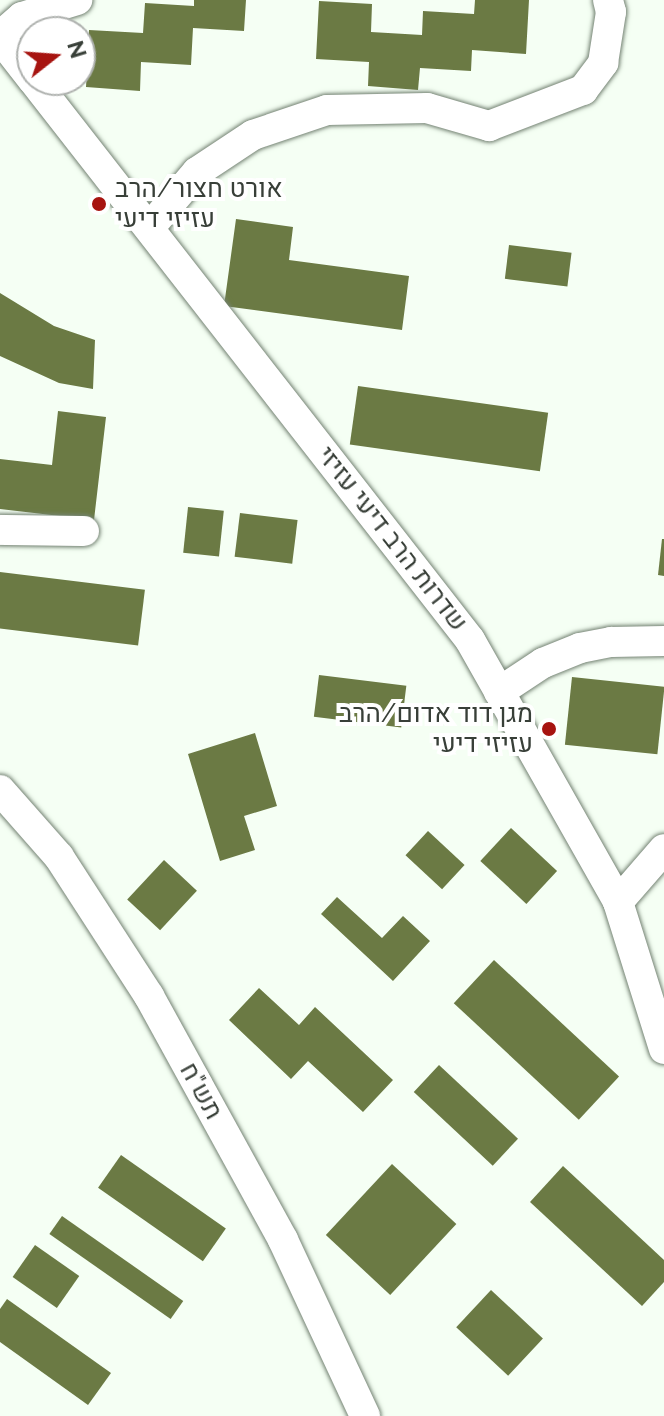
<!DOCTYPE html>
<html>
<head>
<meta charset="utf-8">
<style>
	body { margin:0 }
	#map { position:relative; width:664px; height:1416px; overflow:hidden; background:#f5fff4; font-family:Raleway,Heebo,sans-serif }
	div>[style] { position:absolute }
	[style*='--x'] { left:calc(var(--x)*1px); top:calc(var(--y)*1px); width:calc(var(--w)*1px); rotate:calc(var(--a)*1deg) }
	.building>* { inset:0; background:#6b7a44; transform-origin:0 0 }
	.roads { filter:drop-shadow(0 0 2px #748373) drop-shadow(0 0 2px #748373) }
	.minor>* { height:30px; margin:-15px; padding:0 15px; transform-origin:15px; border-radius:15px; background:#fff }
	.dots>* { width:22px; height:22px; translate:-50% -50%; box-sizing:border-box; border:4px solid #fff; border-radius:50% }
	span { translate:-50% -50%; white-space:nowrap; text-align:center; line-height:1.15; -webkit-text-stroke:8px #fff; paint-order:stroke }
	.poi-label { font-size:26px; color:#383f38 }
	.left { translate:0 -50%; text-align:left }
	.right { translate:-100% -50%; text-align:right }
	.street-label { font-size:26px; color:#383f38 }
	.north { position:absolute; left:16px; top:16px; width:80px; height:80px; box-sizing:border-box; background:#fff; border:2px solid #afb2af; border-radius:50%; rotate:73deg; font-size:22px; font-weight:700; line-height:32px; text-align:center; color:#383f38 }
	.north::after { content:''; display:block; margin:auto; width:28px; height:36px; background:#a71410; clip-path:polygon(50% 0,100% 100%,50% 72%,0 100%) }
</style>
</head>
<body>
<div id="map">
	<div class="building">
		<i style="clip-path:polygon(194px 0,246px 0,244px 31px,193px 28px,191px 65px,141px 62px,140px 91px,86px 87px,89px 30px,143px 33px,145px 3px,194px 6px)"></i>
		<i style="clip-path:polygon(475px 0,529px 0,526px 54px,472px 50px,471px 71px,420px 68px,418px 90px,368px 86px,369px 62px,316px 59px,319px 1px,372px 4px,371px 32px,422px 35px,423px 11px,474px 14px)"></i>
		<i style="clip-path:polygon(236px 219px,293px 227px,289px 260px,409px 276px,402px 330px,224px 306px)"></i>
		<i style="left:509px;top:245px;width:63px;height:34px;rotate:7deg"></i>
		<i style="clip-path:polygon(0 293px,54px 326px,95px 340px,93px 389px,59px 383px,0 356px)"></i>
		<i style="left:358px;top:386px;width:192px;height:59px;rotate:8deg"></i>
		<i style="clip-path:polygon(58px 411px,106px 417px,94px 520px,0 509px,0 459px,52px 465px)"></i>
		<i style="left:188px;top:507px;width:36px;height:46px;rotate:6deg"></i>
		<i style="left:240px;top:513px;width:58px;height:44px;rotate:7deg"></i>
		<i style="clip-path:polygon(662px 539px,664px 539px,664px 576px,658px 575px)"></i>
		<i style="left:0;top:572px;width:146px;height:56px;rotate:7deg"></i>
		<i style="left:319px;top:675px;width:88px;height:42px;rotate:7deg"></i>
		<i style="left:572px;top:677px;width:93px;height:68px;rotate:6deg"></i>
		<i style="clip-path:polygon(255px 733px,277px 806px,244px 816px,255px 850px,220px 861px,188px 754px)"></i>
		<i style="left:511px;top:828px;width:63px;height:45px;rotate:43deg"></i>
		<i style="left:428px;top:831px;width:50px;height:33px;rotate:43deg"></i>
		<i style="left:164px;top:860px;width:45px;height:54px;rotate:43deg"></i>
		<i style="clip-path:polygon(337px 897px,382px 938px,403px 916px,430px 941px,393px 981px,321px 914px)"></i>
		<i style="left:494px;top:960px;width:171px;height:59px;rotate:43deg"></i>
		<i style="clip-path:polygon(259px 988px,299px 1025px,315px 1007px,393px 1080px,363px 1112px,308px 1061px,291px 1079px,229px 1020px)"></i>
		<i style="left:439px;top:1065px;width:108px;height:37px;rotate:43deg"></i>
		<i style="left:121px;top:1155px;width:128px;height:40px;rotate:35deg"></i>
		<i style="left:392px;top:1164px;width:88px;height:97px;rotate:43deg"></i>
		<i style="clip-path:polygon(563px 1166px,664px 1260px,664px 1282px,642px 1306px,530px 1202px)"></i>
		<i style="left:62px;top:1216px;width:148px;height:22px;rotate:35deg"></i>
		<i style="left:35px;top:1245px;width:54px;height:39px;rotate:35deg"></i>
		<i style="left:491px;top:1290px;width:71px;height:51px;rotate:43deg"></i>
		<i style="clip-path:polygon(7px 1299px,111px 1373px,88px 1405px,0 1342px,0 1309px)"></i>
	</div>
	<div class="roads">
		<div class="minor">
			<i style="--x:0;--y:36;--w:29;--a:-41"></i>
			<i style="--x:22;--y:17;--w:58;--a:-17.2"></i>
			<i style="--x:0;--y:38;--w:52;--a:52"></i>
			<i style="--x:33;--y:80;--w:710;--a:52.03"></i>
			<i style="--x:470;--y:640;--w:301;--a:60.5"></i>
			<i style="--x:618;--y:902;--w:154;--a:72.6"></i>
			<i style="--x:150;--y:227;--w:72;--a:-49.5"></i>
			<i style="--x:197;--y:172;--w:67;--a:-33.5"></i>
			<i style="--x:253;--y:135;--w:78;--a:-18.7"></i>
			<i style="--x:327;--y:110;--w:100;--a:-1.1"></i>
			<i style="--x:427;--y:108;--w:65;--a:16.2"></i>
			<i style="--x:489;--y:126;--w:101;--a:-21"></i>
			<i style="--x:583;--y:90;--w:34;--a:-53"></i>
			<i style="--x:603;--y:63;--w:52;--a:-81.1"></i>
			<i style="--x:611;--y:12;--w:12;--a:-104"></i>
			<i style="--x:0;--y:530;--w:84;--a:0.7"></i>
			<i style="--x:499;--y:692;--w:53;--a:-33.4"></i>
			<i style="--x:543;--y:663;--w:40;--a:-22"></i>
			<i style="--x:580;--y:648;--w:32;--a:-11"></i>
			<i style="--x:611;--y:642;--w:53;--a:-1.1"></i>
			<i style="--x:0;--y:790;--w:89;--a:48.6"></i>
			<i style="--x:59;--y:857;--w:166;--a:57.1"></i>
			<i style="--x:149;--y:996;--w:278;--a:61.2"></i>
			<i style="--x:283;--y:1240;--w:194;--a:65"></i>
			<i style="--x:618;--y:902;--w:70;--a:-49"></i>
		</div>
	</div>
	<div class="dots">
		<i style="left:99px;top:204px;background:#a71410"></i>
		<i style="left:549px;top:729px;background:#a71410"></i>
	</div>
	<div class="poi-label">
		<span class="left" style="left:115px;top:204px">אורט חצור/הרב<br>עזיזי דיעי</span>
		<span class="right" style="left:533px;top:729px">מגן דוד אדום/הרב<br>עזיזי דיעי</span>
	</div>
	<div class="street-label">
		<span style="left:392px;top:539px;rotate:52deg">שדרות הרב דיעי עזיזי</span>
		<span style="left:201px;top:1091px;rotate:61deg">תש"ח</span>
	</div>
	<div class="north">N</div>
</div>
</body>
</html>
